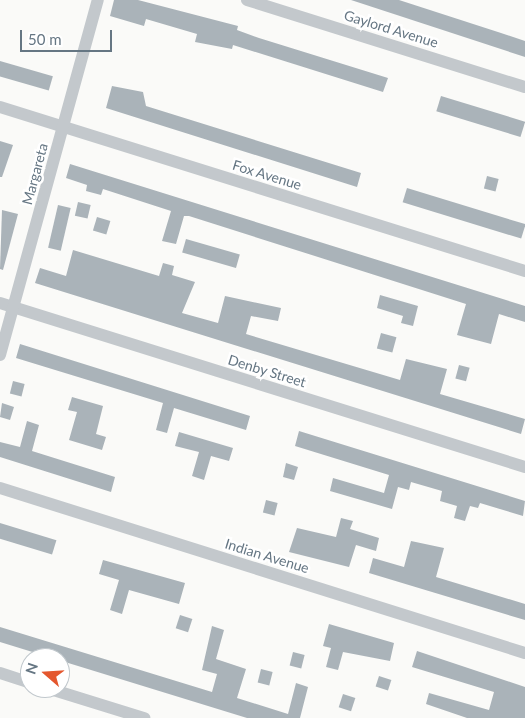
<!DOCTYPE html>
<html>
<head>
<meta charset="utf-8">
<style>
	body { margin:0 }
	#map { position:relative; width:525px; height:718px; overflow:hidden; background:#fafaf8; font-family:Lato,sans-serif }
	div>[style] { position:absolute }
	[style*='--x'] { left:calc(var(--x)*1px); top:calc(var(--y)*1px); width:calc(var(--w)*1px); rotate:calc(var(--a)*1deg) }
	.building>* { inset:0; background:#aab3b9; transform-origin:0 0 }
	.minor>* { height:12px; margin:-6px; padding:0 6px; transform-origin:6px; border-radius:6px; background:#c3c8cc }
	span { translate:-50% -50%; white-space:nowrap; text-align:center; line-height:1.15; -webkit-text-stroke:5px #fff; paint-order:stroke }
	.street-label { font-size:14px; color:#657683 }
	.north { position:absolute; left:20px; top:648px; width:50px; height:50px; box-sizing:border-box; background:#fff; border:1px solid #c1c8cd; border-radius:50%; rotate:289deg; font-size:14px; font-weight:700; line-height:20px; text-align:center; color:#657683 }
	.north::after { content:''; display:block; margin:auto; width:18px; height:22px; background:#e4572e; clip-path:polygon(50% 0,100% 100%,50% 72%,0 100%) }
	.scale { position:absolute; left:20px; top:30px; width:92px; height:22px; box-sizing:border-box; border:2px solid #657683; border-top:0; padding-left:6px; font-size:15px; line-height:18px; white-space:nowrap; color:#657683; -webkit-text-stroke:4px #fff; paint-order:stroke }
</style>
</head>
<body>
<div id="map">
	<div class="building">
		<i style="clip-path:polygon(114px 0,138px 0,238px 26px,237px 30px,259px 38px,388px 78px,383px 92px,233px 45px,232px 49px,195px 42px,197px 34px,146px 19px,144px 26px,110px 16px)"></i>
		<i style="clip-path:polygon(351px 0,399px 0,501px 33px,525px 41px,525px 57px)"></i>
		<i style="left:0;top:61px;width:55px;height:15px;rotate:16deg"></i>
		<i style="clip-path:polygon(112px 86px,143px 92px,146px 106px,361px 173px,357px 187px,106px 108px)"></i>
		<i style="left:441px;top:96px;width:88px;height:16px;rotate:17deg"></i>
		<i style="clip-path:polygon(0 141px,13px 145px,2px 177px,0 177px)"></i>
		<i style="clip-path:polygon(70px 164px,525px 306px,525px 322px,499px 314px,491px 344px,457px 335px,466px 304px,189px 216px,184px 216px,176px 244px,162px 241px,171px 211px,103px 189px,101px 195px,86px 191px,87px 185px,66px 178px)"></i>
		<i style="left:487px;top:176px;width:12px;height:13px;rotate:14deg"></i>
		<i style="left:407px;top:188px;width:124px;height:15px;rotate:17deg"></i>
		<i style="left:78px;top:202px;width:13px;height:14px;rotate:13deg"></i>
		<i style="left:58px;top:205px;width:13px;height:44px;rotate:13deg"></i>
		<i style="clip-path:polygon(2px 210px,18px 214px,3px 270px,0 269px)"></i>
		<i style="left:97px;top:217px;width:14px;height:14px;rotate:17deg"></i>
		<i style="left:186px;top:239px;width:56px;height:14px;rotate:16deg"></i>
		<i style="clip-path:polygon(73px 250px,159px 276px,163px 263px,174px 266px,172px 275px,195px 282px,182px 313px,218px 323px,225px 296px,281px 308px,278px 321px,251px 316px,246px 334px,400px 380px,406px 359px,447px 369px,440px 394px,525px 419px,521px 434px,35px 283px,40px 268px,66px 276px)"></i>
		<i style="clip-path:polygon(380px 295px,418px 306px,413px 326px,401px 323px,403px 316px,377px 308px)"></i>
		<i style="left:381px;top:333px;width:16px;height:16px;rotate:15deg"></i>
		<i style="clip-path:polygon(20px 344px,250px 416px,246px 430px,174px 408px,167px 433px,156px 430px,163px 403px,16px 358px)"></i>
		<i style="left:459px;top:365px;width:11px;height:14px;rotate:15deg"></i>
		<i style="left:13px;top:381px;width:12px;height:13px;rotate:14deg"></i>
		<i style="clip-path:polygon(72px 397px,103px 406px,96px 434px,106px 437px,102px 450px,69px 440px,77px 412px,68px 410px)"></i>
		<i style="clip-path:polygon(2px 403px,14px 407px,10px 420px,0 417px)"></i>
		<i style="clip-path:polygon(27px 421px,39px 425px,32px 451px,115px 477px,111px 492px,0 457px,0 442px,20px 447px)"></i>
		<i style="clip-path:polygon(299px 431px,525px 501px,523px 516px,480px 503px,478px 508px,470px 506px,465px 521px,454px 518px,457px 506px,440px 501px,442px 491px,411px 482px,409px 490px,398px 487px,392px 509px,330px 491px,333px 478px,384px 493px,389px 475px,295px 446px)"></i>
		<i style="clip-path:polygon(179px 432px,233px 448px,229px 461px,211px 456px,204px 480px,192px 476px,199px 452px,175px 446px)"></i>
		<i style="clip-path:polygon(286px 463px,298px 467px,294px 480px,283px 477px)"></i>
		<i style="left:266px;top:500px;width:12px;height:13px;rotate:14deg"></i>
		<i style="clip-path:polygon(341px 518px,353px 521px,350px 529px,379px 538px,376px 551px,356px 545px,349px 567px,289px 552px,297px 528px,336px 537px)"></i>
		<i style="left:0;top:523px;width:59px;height:15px;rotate:17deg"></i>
		<i style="clip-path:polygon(411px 541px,444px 548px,436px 577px,525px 604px,525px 620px,369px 573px,373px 558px,404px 567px)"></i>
		<i style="clip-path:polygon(103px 560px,185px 583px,179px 604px,129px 590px,122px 614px,110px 610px,119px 580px,99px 574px)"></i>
		<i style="left:180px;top:615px;width:13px;height:14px;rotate:18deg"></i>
		<i style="clip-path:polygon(329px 624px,394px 643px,390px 661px,343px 652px,338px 670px,326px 667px,331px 648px,323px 646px)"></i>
		<i style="clip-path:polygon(212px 626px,224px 630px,216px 659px,246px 669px,237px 698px,288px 714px,296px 683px,308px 687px,300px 718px,247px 718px,0 642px,0 627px,212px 692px,217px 674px,202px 670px)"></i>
		<i style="clip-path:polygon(417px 651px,525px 687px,525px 718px,467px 718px,426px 704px,429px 693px,489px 710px,494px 692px,412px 667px)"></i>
		<i style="left:293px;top:652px;width:12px;height:14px;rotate:14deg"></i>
		<i style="left:261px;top:669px;width:12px;height:14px;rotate:14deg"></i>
		<i style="left:379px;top:676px;width:13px;height:11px;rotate:18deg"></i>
		<i style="left:343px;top:694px;width:13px;height:14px;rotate:18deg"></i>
	</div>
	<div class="minor">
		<i style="--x:247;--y:0;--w:291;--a:17.4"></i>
		<i style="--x:0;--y:107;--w:550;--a:17.35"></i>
		<i style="--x:0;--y:303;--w:550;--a:17.35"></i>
		<i style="--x:0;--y:355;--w:368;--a:-74.6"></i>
		<i style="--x:0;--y:488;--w:550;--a:17.45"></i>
		<i style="--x:0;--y:673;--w:32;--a:18"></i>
		<i style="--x:47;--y:688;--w:102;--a:17.2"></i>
	</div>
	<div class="street-label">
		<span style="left:391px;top:29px;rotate:17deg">Gaylord Avenue</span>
		<span style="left:35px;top:174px;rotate:-75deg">Margareta</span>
		<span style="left:267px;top:175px;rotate:17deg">Fox Avenue</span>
		<span style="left:267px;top:371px;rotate:17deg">Denby Street</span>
		<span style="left:267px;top:556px;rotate:17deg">Indian Avenue</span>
	</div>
	<div class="north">N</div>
	<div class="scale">50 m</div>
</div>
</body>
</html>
